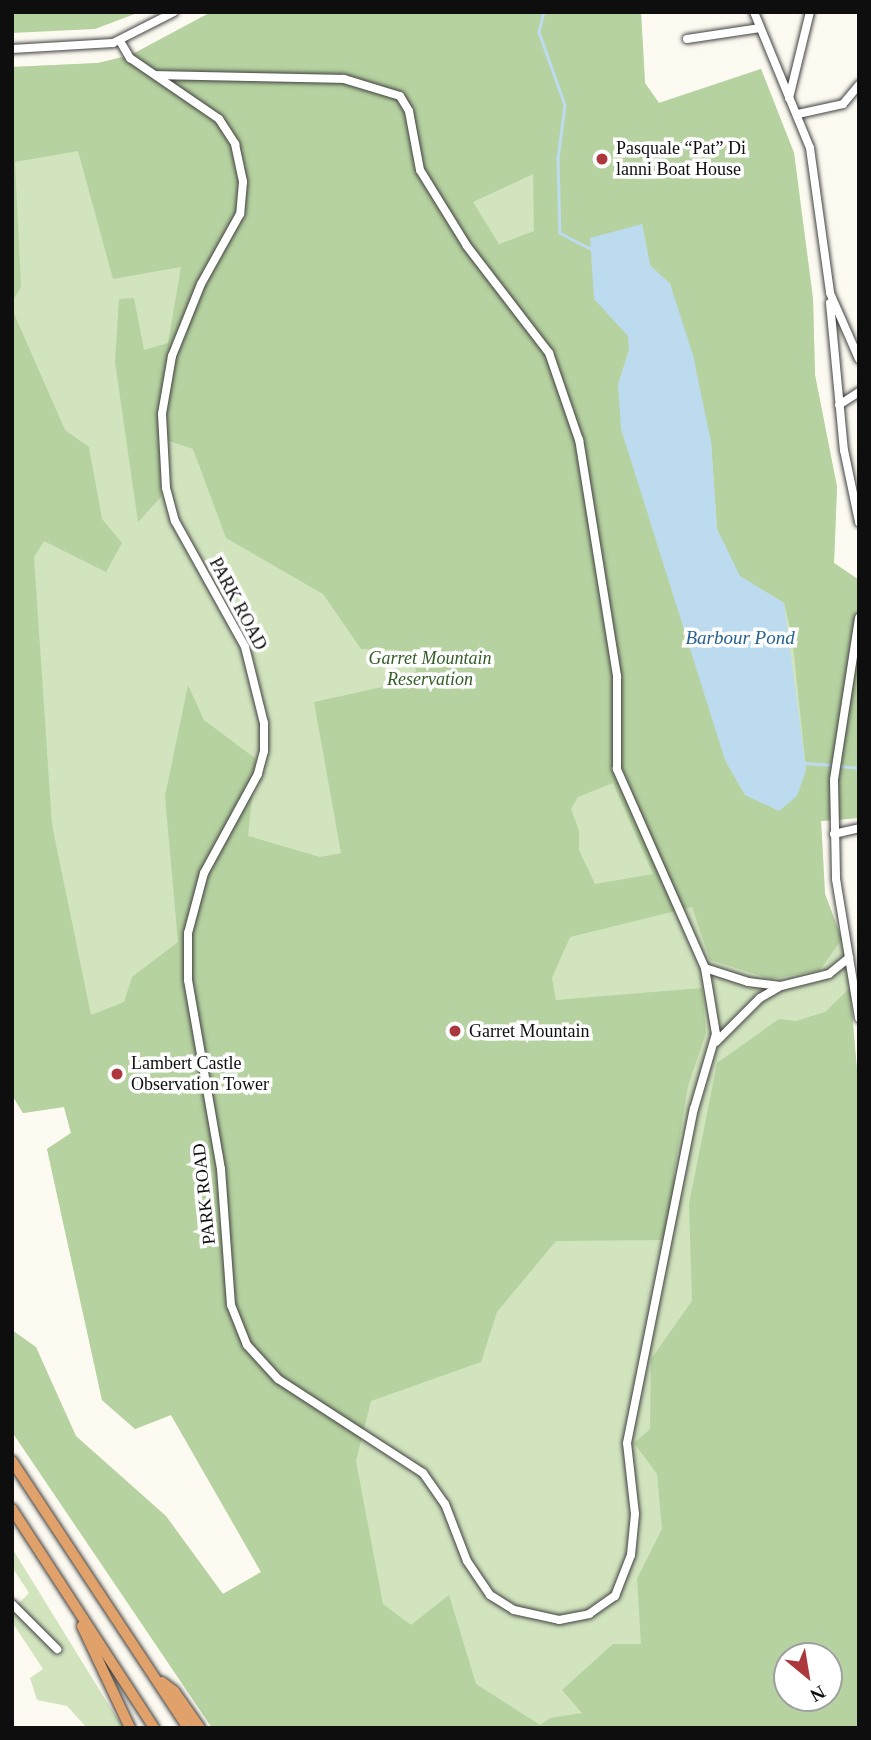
<!DOCTYPE html>
<html>
<head>
<meta charset="utf-8">
<style>
	body { margin:0 }
	#map { position:relative; width:871px; height:1740px; overflow:hidden; background:#fdfbf1; font-family:"Times New Roman",serif }
	div>[style] { position:absolute }
	[style*='--x'] { left:calc(var(--x)*1px); top:calc(var(--y)*1px); width:calc(var(--w)*1px); rotate:calc(var(--a)*1deg) }
	.green>* { inset:0; background:#d1e4be }
	.forest>* { inset:0; background:#b6d2a0 }
	.water>* { inset:0; background:#bcdbee }
	.stream>* { height:2.5px; margin:-1.25px; padding:0 1.25px; transform-origin:1.25px; border-radius:1.25px; background:#bcdbee }
	.roads { filter:drop-shadow(0 0 2px #414141) drop-shadow(0 0 2px #414141) }
	.minor>* { height:8px; margin:-4px; padding:0 4px; transform-origin:4px; border-radius:4px; background:#fff }
	.highway>* { height:10px; margin:-5px; padding:0 5px; transform-origin:5px; border-radius:5px; background:#e1a16a }
	.dots>* { width:19px; height:19px; translate:-50% -50%; box-sizing:border-box; border:4px solid #fff; border-radius:50% }
	span { translate:-50% -50%; white-space:nowrap; text-align:center; line-height:1.15; -webkit-text-stroke:7px #fff; paint-order:stroke }
	.poi-label { font-size:18px; color:#0e0e0e }
	.left { translate:0 -50%; text-align:left }
	.street-label { font-size:18px; color:#0e0e0e }
	.park-label { font-size:18px; color:#325d26; font-style:italic }
	.water-label { font-size:19px; color:#276290; font-style:italic }
	.frame { position:absolute; inset:0; border:14px solid #0e0e0e; pointer-events:none }
	.north { position:absolute; left:773px; top:1642px; width:70px; height:70px; box-sizing:border-box; background:#fff; border:2px solid #9f9f9f; border-radius:50%; rotate:150deg; font-size:19px; font-weight:700; line-height:28px; text-align:center; color:#0e0e0e }
	.north::after { content:''; display:block; margin:auto; width:24px; height:32px; background:#ac383d; clip-path:polygon(50% 0,100% 100%,50% 72%,0 100%) }
</style>
</head>
<body>
<div id="map">
	<div class="green">
		<i style="clip-path:polygon(evenodd,211px 12px,641px 12px,645px 83px,659px 103px,761px 69px,794px 153px,813px 299px,815px 375px,837px 487px,834px 563px,859px 580px,859px 818px,821px 821px,825px 894px,842px 939px,850px 988px,859px 1094px,859px 1728px,274px 1728px,223px 1594px,261px 1572px,171px 1415px,135px 1429px,102px 1400px,47px 1149px,71px 1133px,64px 1107px,23px 1113px,12px 1095px,12px 67px,98px 63px,131px 55px,211px 12px,787px 1656px,829px 1656px,829px 1698px,787px 1698px,787px 1656px)"></i>
		<i style="clip-path:polygon(12px 1548px,105px 1699px,124px 1728px,87px 1728px,67px 1706px,37px 1700px,30px 1678px,43px 1669px,12px 1622px,12px 1610px,29px 1593px,12px 1567px)"></i>
	</div>
	<div class="forest">
		<i style="clip-path:polygon(12px 12px,140px 12px,95px 29px,12px 33px)"></i>
		<i style="clip-path:polygon(evenodd,211px 12px,641px 12px,645px 83px,659px 103px,761px 69px,794px 153px,813px 299px,815px 375px,837px 487px,834px 563px,859px 580px,859px 818px,821px 821px,825px 894px,842px 939px,820px 970px,771px 979px,710px 960px,692px 907px,570px 937px,552px 978px,556px 1000px,702px 988px,706px 1033px,688px 1086px,674px 1173px,676px 1214px,669px 1240px,556px 1241px,497px 1312px,481px 1362px,371px 1401px,356px 1461px,383px 1604px,411px 1625px,449px 1595px,476px 1684px,540px 1725px,550px 1718px,582px 1713px,562px 1690px,613px 1644px,641px 1644px,637px 1579px,662px 1529px,657px 1474px,634px 1443px,650px 1429px,651px 1359px,692px 1301px,689px 1204px,717px 1063px,779px 1019px,796px 1021px,825px 1012px,850px 988px,859px 1094px,859px 1728px,212px 1728px,12px 1432px,12px 1330px,36px 1347px,76px 1436px,166px 1516px,223px 1594px,261px 1572px,171px 1415px,135px 1429px,102px 1400px,47px 1149px,71px 1133px,64px 1107px,23px 1113px,12px 1095px,12px 309px,65px 430px,89px 447px,102px 519px,122px 543px,106px 572px,44px 541px,34px 557px,52px 825px,91px 1015px,124px 1002px,132px 977px,178px 942px,165px 796px,188px 685px,204px 720px,256px 759px,248px 836px,320px 857px,341px 853px,314px 702px,414px 680px,416px 669px,398px 650px,361px 649px,323px 594px,226px 538px,193px 449px,160px 438px,161px 497px,138px 522px,115px 362px,119px 299px,134px 298px,144px 350px,168px 343px,181px 267px,113px 279px,78px 151px,15px 162px,21px 287px,12px 302px,12px 67px,98px 63px,131px 55px,211px 12px,533px 174px,534px 231px,499px 244px,473px 202px,533px 174px,211px 12px,642px 224px,650px 265px,670px 284px,711px 441px,717px 529px,739px 576px,784px 603px,792px 636px,806px 769px,745px 795px,725px 760px,618px 385px,629px 350px,642px 224px,211px 12px,613px 783px,653px 874px,595px 884px,579px 850px,579px 831px,571px 809px,578px 797px,613px 783px,211px 12px,787px 1656px,829px 1656px,829px 1698px,787px 1698px,787px 1656px)"></i>
	</div>
	<div class="water">
		<i style="clip-path:polygon(642px 224px,650px 265px,670px 284px,693px 355px,711px 442px,717px 529px,740px 576px,784px 603px,806px 770px,797px 796px,779px 811px,745px 795px,725px 760px,621px 429px,618px 385px,629px 350px,628px 336px,594px 299px,590px 238px)"></i>
	</div>
	<div class="stream">
		<i style="--x:544;--y:12;--w:21;--a:104"></i>
		<i style="--x:539;--y:32;--w:77;--a:70.4"></i>
		<i style="--x:565;--y:105;--w:54;--a:97.4"></i>
		<i style="--x:558;--y:159;--w:74;--a:88.5"></i>
		<i style="--x:560;--y:233;--w:35;--a:27"></i>
		<i style="--x:805;--y:763;--w:28;--a:4"></i>
		<i style="--x:840;--y:766;--w:19;--a:6"></i>
	</div>
	<div class="roads">
		<div class="minor">
			<i style="--x:754;--y:12;--w:147;--a:67.6"></i>
			<i style="--x:810;--y:148;--w:146;--a:82.1"></i>
			<i style="--x:830;--y:293;--w:72;--a:66.3"></i>
			<i style="--x:687;--y:39;--w:74;--a:-8.6"></i>
			<i style="--x:120;--y:41;--w:20;--a:60"></i>
			<i style="--x:130;--y:58;--w:108;--a:34.4"></i>
			<i style="--x:219;--y:119;--w:30;--a:57"></i>
			<i style="--x:235;--y:144;--w:39;--a:78"></i>
			<i style="--x:243;--y:182;--w:32;--a:95"></i>
			<i style="--x:240;--y:214;--w:80;--a:119.1"></i>
			<i style="--x:201;--y:284;--w:78;--a:111.9"></i>
			<i style="--x:172;--y:356;--w:59;--a:99.8"></i>
			<i style="--x:162;--y:414;--w:74;--a:86.9"></i>
			<i style="--x:166;--y:488;--w:34;--a:75"></i>
			<i style="--x:175;--y:521;--w:144;--a:60.9"></i>
			<i style="--x:245;--y:647;--w:78;--a:76"></i>
			<i style="--x:264;--y:723;--w:28;--a:90"></i>
			<i style="--x:264;--y:751;--w:24;--a:105"></i>
			<i style="--x:258;--y:774;--w:113;--a:118.6"></i>
			<i style="--x:204;--y:873;--w:62;--a:104.9"></i>
			<i style="--x:188;--y:933;--w:47;--a:90"></i>
			<i style="--x:188;--y:980;--w:192;--a:80.1"></i>
			<i style="--x:221;--y:1169;--w:136;--a:85.8"></i>
			<i style="--x:231;--y:1305;--w:43;--a:68.2"></i>
			<i style="--x:247;--y:1345;--w:46;--a:47.6"></i>
			<i style="--x:278;--y:1379;--w:173;--a:33"></i>
			<i style="--x:423;--y:1473;--w:38;--a:55"></i>
			<i style="--x:445;--y:1504;--w:61;--a:68.9"></i>
			<i style="--x:467;--y:1561;--w:41;--a:55.9"></i>
			<i style="--x:490;--y:1595;--w:28;--a:32"></i>
			<i style="--x:514;--y:1610;--w:46;--a:12.5"></i>
			<i style="--x:559;--y:1620;--w:31;--a:-11"></i>
			<i style="--x:589;--y:1614;--w:32;--a:-35"></i>
			<i style="--x:615;--y:1596;--w:44;--a:-68.7"></i>
			<i style="--x:631;--y:1555;--w:41;--a:-84.4"></i>
			<i style="--x:635;--y:1514;--w:71;--a:-96.4"></i>
			<i style="--x:627;--y:1443;--w:341;--a:-78.7"></i>
			<i style="--x:694;--y:1109;--w:78;--a:-73.7"></i>
			<i style="--x:716;--y:1034;--w:67;--a:-99.5"></i>
			<i style="--x:705;--y:968;--w:218;--a:-113.9"></i>
			<i style="--x:617;--y:769;--w:93;--a:-90"></i>
			<i style="--x:617;--y:676;--w:239;--a:-99.1"></i>
			<i style="--x:579;--y:440;--w:92;--a:-109"></i>
			<i style="--x:549;--y:353;--w:135;--a:-127.5"></i>
			<i style="--x:467;--y:246;--w:89;--a:-121.7"></i>
			<i style="--x:420;--y:170;--w:60;--a:-100.6"></i>
			<i style="--x:409;--y:111;--w:17;--a:-121"></i>
			<i style="--x:400;--y:96;--w:59;--a:-163.1"></i>
			<i style="--x:344;--y:79;--w:188;--a:-178.8"></i>
			<i style="--x:12;--y:49;--w:101;--a:-3.4"></i>
			<i style="--x:113;--y:43;--w:68;--a:-26.9"></i>
			<i style="--x:789;--y:98;--w:89;--a:-76.3"></i>
			<i style="--x:798;--y:114;--w:46;--a:-12.5"></i>
			<i style="--x:843;--y:104;--w:25;--a:-50"></i>
			<i style="--x:830;--y:303;--w:148;--a:84.6"></i>
			<i style="--x:844;--y:450;--w:74;--a:78.2"></i>
			<i style="--x:839;--y:405;--w:24;--a:-33"></i>
			<i style="--x:859;--y:618;--w:164;--a:98.8"></i>
			<i style="--x:834;--y:780;--w:99;--a:88.8"></i>
			<i style="--x:836;--y:879;--w:141;--a:80.6"></i>
			<i style="--x:834;--y:834;--w:26;--a:-13"></i>
			<i style="--x:705;--y:968;--w:45;--a:18"></i>
			<i style="--x:748;--y:982;--w:33;--a:7"></i>
			<i style="--x:716;--y:1042;--w:62;--a:-45"></i>
			<i style="--x:760;--y:998;--w:24;--a:-30"></i>
			<i style="--x:781;--y:986;--w:49;--a:-14"></i>
			<i style="--x:829;--y:974;--w:26;--a:-39"></i>
			<i style="--x:12;--y:1604;--w:64;--a:45"></i>
		</div>
		<div class="highway">
			<i style="--x:12;--y:1461;--w:320;--a:56.6"></i>
			<i style="--x:12;--y:1509;--w:261;--a:57"></i>
			<i style="--x:82;--y:1626;--w:113;--a:64.8"></i>
			<i style="--x:162;--y:1682;--w:15;--a:37"></i>
			<i style="--x:174;--y:1691;--w:45;--a:54.9"></i>
		</div>
	</div>
	<div class="dots">
		<i style="left:602px;top:159px;background:#ac383d"></i>
		<i style="left:455px;top:1031px;background:#ac383d"></i>
		<i style="left:117px;top:1074px;background:#ac383d"></i>
	</div>
	<div class="poi-label">
		<span class="left" style="left:616px;top:159px">Pasquale “Pat” Di<br>lanni Boat House</span>
		<span class="left" style="left:469px;top:1031px">Garret Mountain</span>
		<span class="left" style="left:131px;top:1074px">Lambert Castle<br>Observation Tower</span>
	</div>
	<div class="street-label">
		<span style="left:238px;top:604px;rotate:62deg">PARK ROAD</span>
		<span style="left:204px;top:1194px;rotate:-96deg">PARK ROAD</span>
	</div>
	<div class="park-label">
		<span style="left:430px;top:669px">Garret Mountain<br>Reservation</span>
	</div>
	<div class="water-label">
		<span style="left:740px;top:638px">Barbour Pond</span>
	</div>
	<div class="frame"></div>
	<div class="north">N</div>
</div>
</body>
</html>
